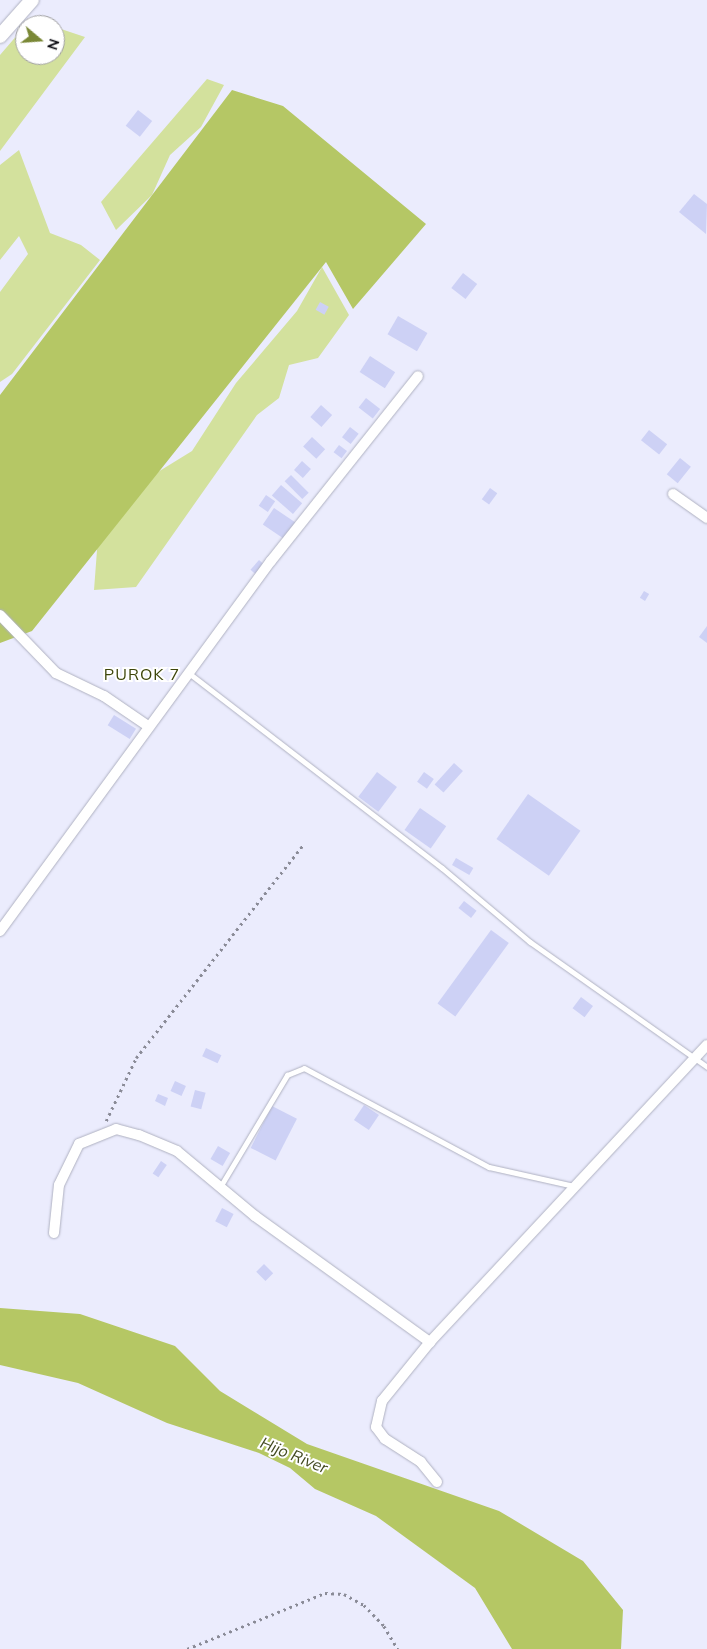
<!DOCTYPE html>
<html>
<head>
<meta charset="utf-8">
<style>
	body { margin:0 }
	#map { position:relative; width:707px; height:1649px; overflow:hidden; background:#ebecfd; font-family:Mulish,sans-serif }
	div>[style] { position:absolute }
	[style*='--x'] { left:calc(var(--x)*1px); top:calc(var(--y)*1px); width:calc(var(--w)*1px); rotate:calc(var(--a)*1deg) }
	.green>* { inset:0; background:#d3e19d }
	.forest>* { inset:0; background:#b5c765 }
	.water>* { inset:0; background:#b5c764 }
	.building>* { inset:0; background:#cdd1f5; transform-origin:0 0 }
	.path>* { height:2.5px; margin-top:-1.25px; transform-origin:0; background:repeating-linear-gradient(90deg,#8a8b97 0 2.5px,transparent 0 6.5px) }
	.roads { filter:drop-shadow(0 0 1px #afb1c1) drop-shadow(0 0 1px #afb1c1) }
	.lane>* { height:5px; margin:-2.5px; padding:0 2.5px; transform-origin:2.5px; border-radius:2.5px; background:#fff }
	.street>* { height:10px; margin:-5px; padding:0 5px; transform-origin:5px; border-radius:5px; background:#fff }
	.secondary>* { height:14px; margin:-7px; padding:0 7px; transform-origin:7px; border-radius:7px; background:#fff }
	span { translate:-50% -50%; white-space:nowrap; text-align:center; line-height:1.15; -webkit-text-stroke:4px #fff; paint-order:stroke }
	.neighbourhood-label { font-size:16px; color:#3d460a; letter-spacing:1px }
	.water-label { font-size:16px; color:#434a21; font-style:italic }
	.north { position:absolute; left:15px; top:15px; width:50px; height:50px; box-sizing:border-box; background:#fff; border:1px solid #9f9fa1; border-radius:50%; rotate:108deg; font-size:14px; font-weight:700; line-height:20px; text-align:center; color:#0e0e14 }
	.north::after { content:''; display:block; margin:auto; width:18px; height:22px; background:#7a8836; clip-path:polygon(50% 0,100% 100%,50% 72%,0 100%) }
</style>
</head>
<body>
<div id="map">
	<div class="green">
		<i style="clip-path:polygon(25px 26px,25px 55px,55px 55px,55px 27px,85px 37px,0 151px,0 55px)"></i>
		<i style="clip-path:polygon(207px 79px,224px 85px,201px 127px,170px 155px,152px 195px,116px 230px,101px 202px)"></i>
		<i style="clip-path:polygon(19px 150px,50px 233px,81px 245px,100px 260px,12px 374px,0 382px,0 292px,28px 254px,19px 236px,0 260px,0 165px)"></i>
		<i style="clip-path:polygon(322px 267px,349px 315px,318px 358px,289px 365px,279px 398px,257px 415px,136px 587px,94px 590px,98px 537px,153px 475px,192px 451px,236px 383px,297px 311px)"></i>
	</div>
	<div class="forest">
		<i style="clip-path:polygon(232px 90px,283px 106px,426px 224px,353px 309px,326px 262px,32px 631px,0 643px,0 395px)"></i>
	</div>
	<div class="water">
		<i style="clip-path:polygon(0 1308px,80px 1314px,175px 1346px,220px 1391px,307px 1444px,499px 1511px,583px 1561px,623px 1610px,621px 1649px,512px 1649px,475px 1588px,376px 1516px,315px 1489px,290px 1468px,259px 1453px,167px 1423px,78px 1383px,0 1365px)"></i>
	</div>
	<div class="building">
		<i style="left:138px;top:110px;width:18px;height:20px;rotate:38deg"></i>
		<i style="clip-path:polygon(694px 194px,707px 204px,706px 234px,679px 212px)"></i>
		<i style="left:463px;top:273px;width:18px;height:19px;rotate:38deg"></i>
		<i style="left:320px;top:302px;width:10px;height:9px;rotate:29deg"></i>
		<i style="left:398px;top:316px;width:34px;height:21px;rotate:30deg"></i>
		<i style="left:370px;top:356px;width:30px;height:19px;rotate:33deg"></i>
		<i style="left:366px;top:398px;width:18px;height:12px;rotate:38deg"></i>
		<i style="left:321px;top:405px;width:15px;height:16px;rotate:42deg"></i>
		<i style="left:350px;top:427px;width:11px;height:13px;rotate:38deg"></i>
		<i style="left:649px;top:430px;width:23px;height:13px;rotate:38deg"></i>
		<i style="left:312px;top:437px;width:18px;height:13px;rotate:43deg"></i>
		<i style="left:339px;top:445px;width:10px;height:9px;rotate:37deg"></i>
		<i style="left:680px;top:458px;width:14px;height:21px;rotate:39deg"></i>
		<i style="left:302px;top:461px;width:12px;height:12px;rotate:42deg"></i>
		<i style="left:291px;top:475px;width:25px;height:9px;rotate:45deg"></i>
		<i style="left:281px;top:485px;width:28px;height:14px;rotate:41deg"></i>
		<i style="left:490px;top:488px;width:9px;height:14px;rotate:36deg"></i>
		<i style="left:266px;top:495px;width:11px;height:13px;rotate:34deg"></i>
		<i style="left:274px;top:508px;width:29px;height:20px;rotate:34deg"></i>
		<i style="left:259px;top:560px;width:9px;height:13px;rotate:41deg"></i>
		<i style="left:644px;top:591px;width:6px;height:8px;rotate:31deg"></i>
		<i style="clip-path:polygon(707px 626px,707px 643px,699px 637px)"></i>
		<i style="left:114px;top:715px;width:26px;height:12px;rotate:32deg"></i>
		<i style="left:454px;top:763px;width:12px;height:29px;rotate:42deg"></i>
		<i style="left:377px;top:772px;width:25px;height:31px;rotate:37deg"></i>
		<i style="left:424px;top:772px;width:12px;height:12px;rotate:35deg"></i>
		<i style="left:528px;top:794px;width:64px;height:55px;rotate:35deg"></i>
		<i style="left:420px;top:808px;width:32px;height:27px;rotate:35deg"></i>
		<i style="left:456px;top:858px;width:20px;height:8px;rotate:30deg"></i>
		<i style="left:464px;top:901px;width:16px;height:9px;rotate:38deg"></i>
		<i style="left:491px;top:930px;width:22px;height:91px;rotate:36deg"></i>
		<i style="left:581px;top:997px;width:15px;height:14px;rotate:37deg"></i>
		<i style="left:206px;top:1048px;width:17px;height:9px;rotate:25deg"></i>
		<i style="left:175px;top:1081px;width:12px;height:11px;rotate:24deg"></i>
		<i style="left:195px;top:1090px;width:11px;height:17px;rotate:15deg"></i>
		<i style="clip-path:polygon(158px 1094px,168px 1098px,165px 1106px,155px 1101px)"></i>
		<i style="left:364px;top:1105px;width:18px;height:18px;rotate:34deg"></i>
		<i style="left:272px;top:1106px;width:28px;height:47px;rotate:27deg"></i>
		<i style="left:218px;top:1146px;width:14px;height:15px;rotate:30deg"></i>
		<i style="left:161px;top:1161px;width:7px;height:15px;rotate:34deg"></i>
		<i style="left:222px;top:1208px;width:13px;height:15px;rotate:27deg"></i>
		<i style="left:264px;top:1264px;width:13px;height:11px;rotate:45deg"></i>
	</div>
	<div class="path">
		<i style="--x:106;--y:1121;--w:70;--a:-64.5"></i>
		<i style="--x:136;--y:1058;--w:272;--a:-51.9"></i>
		<i style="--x:187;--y:1649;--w:149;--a:-22.1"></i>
		<i style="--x:325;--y:1593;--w:19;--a:3"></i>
		<i style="--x:344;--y:1594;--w:23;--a:29"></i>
		<i style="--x:364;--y:1605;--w:29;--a:46"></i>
		<i style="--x:384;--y:1626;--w:27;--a:59"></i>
	</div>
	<div class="roads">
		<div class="lane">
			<i style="--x:190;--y:674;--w:318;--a:37.6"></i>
			<i style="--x:442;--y:868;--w:115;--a:40.1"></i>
			<i style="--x:530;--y:942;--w:217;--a:35.2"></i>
			<i style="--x:220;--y:1187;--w:131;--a:-59.1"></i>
			<i style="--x:287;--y:1075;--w:18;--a:-22"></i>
			<i style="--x:304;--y:1068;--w:210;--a:28.2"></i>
			<i style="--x:489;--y:1167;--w:87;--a:12.6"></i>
		</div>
		<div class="street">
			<i style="--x:673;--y:494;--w:42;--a:35.2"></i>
			<i style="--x:0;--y:615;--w:81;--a:46"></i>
			<i style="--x:56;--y:673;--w:53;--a:25.6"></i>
			<i style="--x:104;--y:696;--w:53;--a:34.3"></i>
			<i style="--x:0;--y:931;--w:459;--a:-53.8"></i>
			<i style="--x:271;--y:561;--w:236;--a:-51.5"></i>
			<i style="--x:54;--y:1233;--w:48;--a:-84.1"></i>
			<i style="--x:59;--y:1185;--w:46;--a:-64"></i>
			<i style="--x:79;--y:1144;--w:40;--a:-22"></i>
			<i style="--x:116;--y:1129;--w:24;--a:15"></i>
			<i style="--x:139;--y:1135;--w:41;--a:22.8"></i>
			<i style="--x:177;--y:1151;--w:102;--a:39.8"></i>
			<i style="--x:255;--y:1216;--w:216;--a:35.8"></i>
			<i style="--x:437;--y:1482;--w:26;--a:-129"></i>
			<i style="--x:421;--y:1462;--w:43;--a:-147.4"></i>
			<i style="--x:385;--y:1439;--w:15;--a:-127"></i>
			<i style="--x:376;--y:1427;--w:27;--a:-77"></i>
			<i style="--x:382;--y:1401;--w:76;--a:-50.9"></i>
			<i style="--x:430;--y:1342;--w:406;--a:-47"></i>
		</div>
		<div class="secondary">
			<i style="--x:0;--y:36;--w:48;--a:-48.4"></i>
		</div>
	</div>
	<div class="neighbourhood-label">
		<span style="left:142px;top:674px">PUROK 7</span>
	</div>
	<div class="water-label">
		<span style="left:294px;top:1455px;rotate:22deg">Hijo River</span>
	</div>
	<div class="north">N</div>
</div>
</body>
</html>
